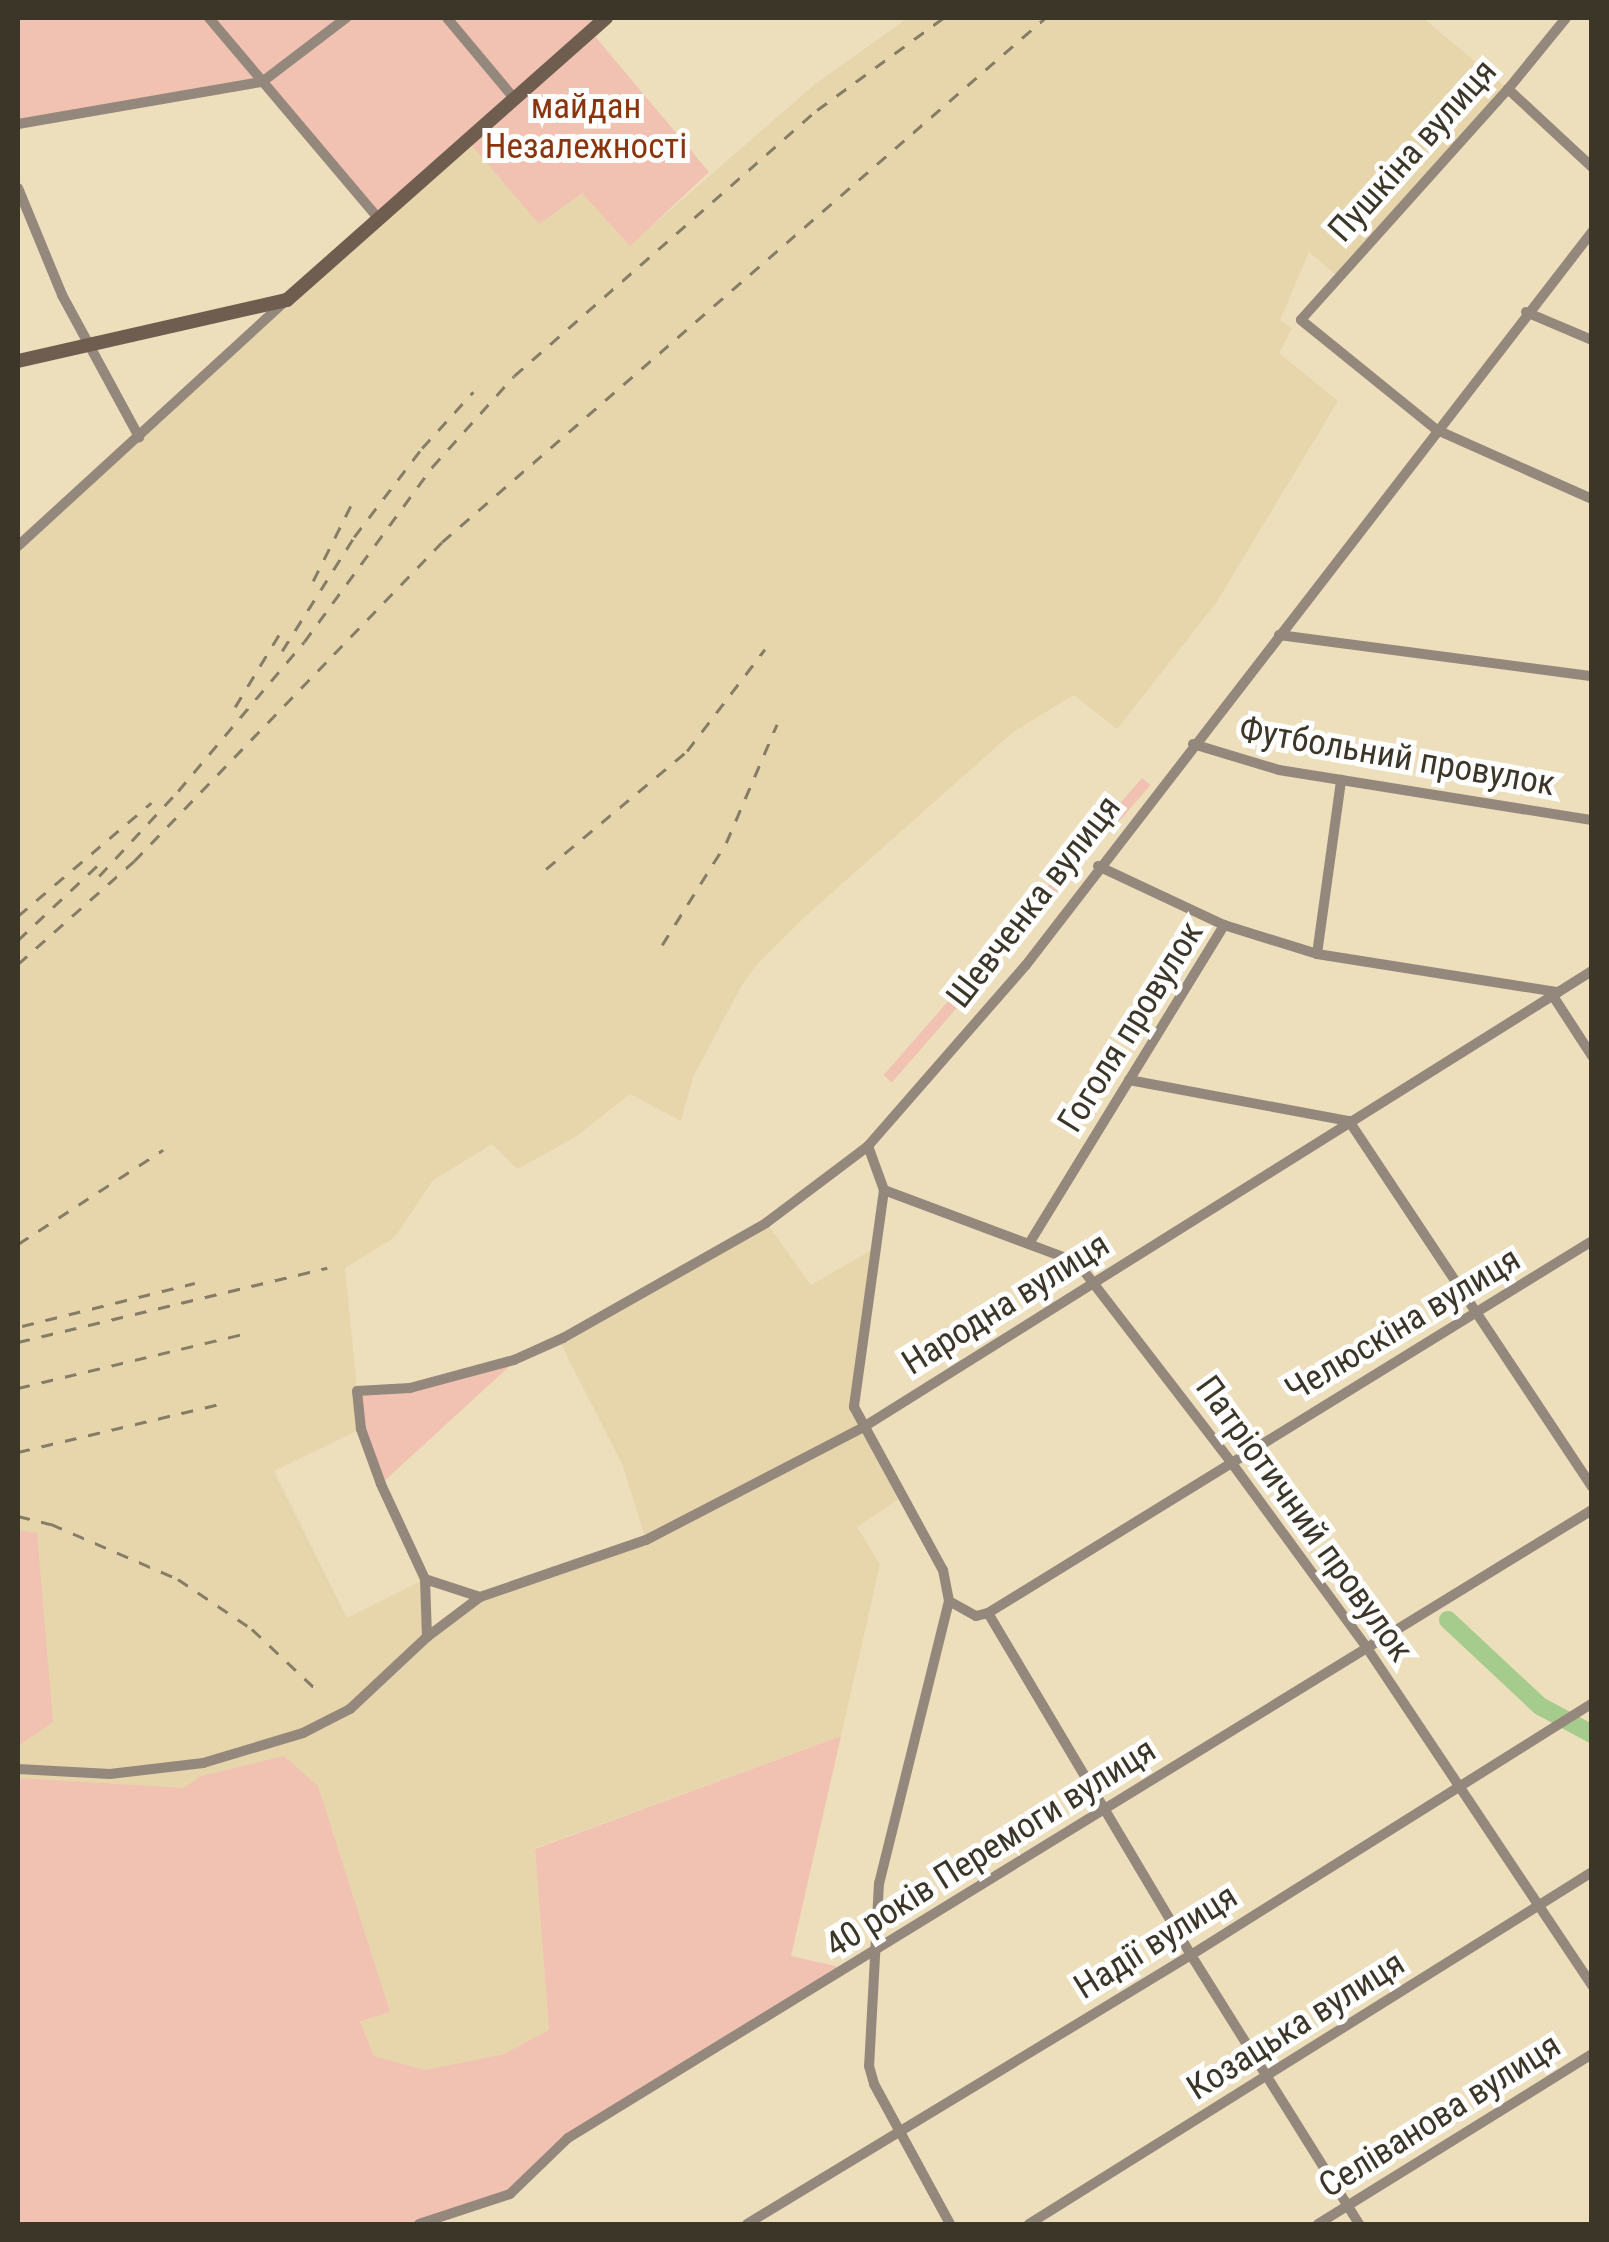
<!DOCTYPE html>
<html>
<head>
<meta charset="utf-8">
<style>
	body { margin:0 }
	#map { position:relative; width:1609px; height:2242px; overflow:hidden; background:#eddebc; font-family:"Roboto Condensed",sans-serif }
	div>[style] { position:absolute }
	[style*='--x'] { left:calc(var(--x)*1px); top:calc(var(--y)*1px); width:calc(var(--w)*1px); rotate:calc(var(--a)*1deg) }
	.built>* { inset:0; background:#e7d5ac }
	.green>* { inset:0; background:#f1c2b1; transform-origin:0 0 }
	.river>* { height:18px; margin:-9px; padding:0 9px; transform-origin:9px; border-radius:9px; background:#a5cc8c }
	.minor>* { height:10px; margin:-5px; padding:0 5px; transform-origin:5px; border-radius:5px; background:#94887d }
	.secondary>* { height:14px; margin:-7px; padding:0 7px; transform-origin:7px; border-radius:7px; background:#6f5e4f }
	.rail>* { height:2.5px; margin-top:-1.25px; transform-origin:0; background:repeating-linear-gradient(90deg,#867d67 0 12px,transparent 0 24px) }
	span { translate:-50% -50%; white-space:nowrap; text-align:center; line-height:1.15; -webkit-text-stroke:10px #fff; paint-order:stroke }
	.park-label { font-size:35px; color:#8b350e }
	.street-label { font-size:35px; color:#3c3629 }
	.frame { position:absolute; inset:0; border:20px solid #3c3629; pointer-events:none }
</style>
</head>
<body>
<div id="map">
	<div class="built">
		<i style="clip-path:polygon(908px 18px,1423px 18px,1508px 89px,1337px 276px,1309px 252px,1280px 320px,1292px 328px,1279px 353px,1338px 401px,1216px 603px,1117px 729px,1074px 695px,1013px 732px,808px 914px,758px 963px,742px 985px,693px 1077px,681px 1121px,630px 1094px,574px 1138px,517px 1169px,492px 1144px,433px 1180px,395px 1237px,345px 1268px,361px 1429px,274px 1471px,347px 1618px,425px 1579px,427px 1635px,480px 1597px,646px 1540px,623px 1466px,560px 1342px,768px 1225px,811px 1285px,877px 1247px,854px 1407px,905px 1495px,857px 1527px,880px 1564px,841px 1736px,535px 1848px,549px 2030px,504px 2054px,425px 2070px,374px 2056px,275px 1806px,18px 1807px,18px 546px,470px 143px,581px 192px,630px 245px,814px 85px)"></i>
	</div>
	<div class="green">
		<i style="clip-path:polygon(18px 18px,599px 18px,376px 215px,262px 82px,18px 124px)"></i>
		<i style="clip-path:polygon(593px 34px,709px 172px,630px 246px,582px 193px,539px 224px,470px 143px)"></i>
		<i style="left:1142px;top:778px;width:11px;height:394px;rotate:41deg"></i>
		<i style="clip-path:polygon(512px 1364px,381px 1484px,361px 1429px,357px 1391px,410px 1388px)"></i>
		<i style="clip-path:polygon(18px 1530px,37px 1533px,53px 1722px,18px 1746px)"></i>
		<i style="clip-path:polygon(841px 1736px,791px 1956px,848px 1969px,568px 2138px,523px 2186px,419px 2224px,18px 2224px,18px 1778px,184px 1788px,201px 1776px,284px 1756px,318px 1786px,390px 2012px,360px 2021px,374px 2056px,425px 2070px,504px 2054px,549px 2030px,535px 1849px)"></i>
	</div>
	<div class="river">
		<i style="--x:1448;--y:1620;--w:126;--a:43.1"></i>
		<i style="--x:1540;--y:1706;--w:59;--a:28.3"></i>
	</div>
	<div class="minor">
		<i style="--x:209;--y:18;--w:262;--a:49.8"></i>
		<i style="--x:447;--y:18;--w:103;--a:50.1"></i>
		<i style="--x:1566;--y:18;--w:92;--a:129.2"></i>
		<i style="--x:1508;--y:89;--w:310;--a:131.9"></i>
		<i style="--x:1301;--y:320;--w:175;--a:39"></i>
		<i style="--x:1437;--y:430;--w:170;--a:24"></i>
		<i style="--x:1508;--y:89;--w:115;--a:42.9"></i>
		<i style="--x:18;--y:124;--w:248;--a:-9.8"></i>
		<i style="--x:262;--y:82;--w:106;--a:-37.3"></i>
		<i style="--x:18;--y:188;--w:116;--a:67.6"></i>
		<i style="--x:62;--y:295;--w:162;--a:61.5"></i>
		<i style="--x:1526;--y:312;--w:72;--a:23"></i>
		<i style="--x:18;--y:546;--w:364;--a:-42.5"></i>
		<i style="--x:1279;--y:635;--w:316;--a:7.5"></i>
		<i style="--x:1193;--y:744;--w:90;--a:16.8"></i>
		<i style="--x:1279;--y:770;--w:317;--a:9.1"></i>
		<i style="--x:1098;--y:866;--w:139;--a:25.1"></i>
		<i style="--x:1317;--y:954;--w:176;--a:-82.1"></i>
		<i style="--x:1553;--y:996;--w:72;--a:57"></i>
		<i style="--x:1129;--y:1080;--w:224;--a:10.6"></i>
		<i style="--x:1349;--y:1121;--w:439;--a:56.4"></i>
		<i style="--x:868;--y:1146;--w:47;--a:70"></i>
		<i style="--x:884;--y:1190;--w:219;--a:97.9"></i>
		<i style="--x:854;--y:1407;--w:186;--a:61.4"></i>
		<i style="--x:943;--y:1570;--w:32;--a:79"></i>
		<i style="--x:949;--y:1601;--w:291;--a:103.9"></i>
		<i style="--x:879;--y:1883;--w:183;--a:93.1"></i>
		<i style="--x:869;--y:2066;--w:19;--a:74"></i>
		<i style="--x:874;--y:2084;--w:159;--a:61.5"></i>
		<i style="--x:884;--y:1190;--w:206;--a:20.5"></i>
		<i style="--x:1077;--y:1262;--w:252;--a:52.4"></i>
		<i style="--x:1231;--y:1462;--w:230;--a:53.8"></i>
		<i style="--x:1367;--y:1648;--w:406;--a:56.3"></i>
		<i style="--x:1030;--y:1242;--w:372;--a:-58.5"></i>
		<i style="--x:1224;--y:925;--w:97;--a:17.3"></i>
		<i style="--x:1317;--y:954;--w:244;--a:9"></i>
		<i style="--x:425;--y:1579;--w:58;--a:88"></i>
		<i style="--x:480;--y:1597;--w:58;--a:-161.9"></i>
		<i style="--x:425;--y:1579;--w:105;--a:-114.9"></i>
		<i style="--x:381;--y:1484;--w:59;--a:-110"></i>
		<i style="--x:361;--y:1429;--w:38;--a:-96"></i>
		<i style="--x:357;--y:1391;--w:53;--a:-3.2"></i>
		<i style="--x:410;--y:1388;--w:108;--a:-15.1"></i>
		<i style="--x:514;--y:1360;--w:54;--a:-24.2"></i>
		<i style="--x:563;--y:1338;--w:233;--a:-29.5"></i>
		<i style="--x:766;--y:1223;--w:128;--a:-37"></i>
		<i style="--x:868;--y:1146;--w:240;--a:-48.9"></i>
		<i style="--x:1026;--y:965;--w:926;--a:-52.33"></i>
		<i style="--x:949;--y:1601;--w:31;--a:29"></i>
		<i style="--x:976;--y:1616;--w:12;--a:-14"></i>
		<i style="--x:988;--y:1613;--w:398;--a:59.3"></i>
		<i style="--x:1191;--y:1955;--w:317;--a:58"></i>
		<i style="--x:988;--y:1613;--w:709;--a:-31.63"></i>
		<i style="--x:18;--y:1769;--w:92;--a:3.1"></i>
		<i style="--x:110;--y:1774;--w:94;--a:-6.7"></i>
		<i style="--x:203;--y:1763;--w:104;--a:-16.7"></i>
		<i style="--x:303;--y:1733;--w:53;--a:-27.1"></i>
		<i style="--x:350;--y:1709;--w:105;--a:-43.1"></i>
		<i style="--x:427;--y:1637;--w:66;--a:-37"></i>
		<i style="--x:480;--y:1597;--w:176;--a:-19"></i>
		<i style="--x:646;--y:1540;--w:243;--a:-27.4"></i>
		<i style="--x:862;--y:1428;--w:861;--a:-32.05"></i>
		<i style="--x:419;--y:2224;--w:96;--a:-18.2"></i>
		<i style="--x:510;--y:2194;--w:81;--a:-44"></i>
		<i style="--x:568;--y:2138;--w:1201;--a:-31.52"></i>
		<i style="--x:747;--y:2224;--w:519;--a:-31.21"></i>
		<i style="--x:1191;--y:1955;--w:474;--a:-32.1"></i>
		<i style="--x:1029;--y:2224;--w:664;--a:-32.01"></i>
		<i style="--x:1318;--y:2224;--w:322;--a:-31.8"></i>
	</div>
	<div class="secondary">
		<i style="--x:18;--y:361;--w:276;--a:-12.8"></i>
		<i style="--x:287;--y:300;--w:426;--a:-41.5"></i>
	</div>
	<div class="rail">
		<i style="--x:313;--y:581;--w:94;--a:-63.4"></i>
		<i style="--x:282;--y:651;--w:135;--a:-57.7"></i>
		<i style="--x:354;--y:537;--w:112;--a:-52.6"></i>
		<i style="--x:422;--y:448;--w:76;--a:-47.7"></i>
		<i style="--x:235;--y:707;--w:87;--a:-58.7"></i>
		<i style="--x:546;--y:869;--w:184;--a:-39.9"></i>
		<i style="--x:687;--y:751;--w:128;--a:-52.6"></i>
		<i style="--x:99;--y:876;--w:116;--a:-47.1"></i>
		<i style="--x:178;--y:791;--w:195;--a:-49.8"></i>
		<i style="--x:304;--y:642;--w:217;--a:-53.8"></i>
		<i style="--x:432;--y:467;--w:122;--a:-48"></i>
		<i style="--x:514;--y:376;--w:403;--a:-41.3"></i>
		<i style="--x:817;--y:110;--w:156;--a:-36.1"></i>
		<i style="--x:18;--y:916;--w:175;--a:-40.4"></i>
		<i style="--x:18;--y:940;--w:114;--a:-43.2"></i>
		<i style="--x:662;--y:945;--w:120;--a:-57.9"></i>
		<i style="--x:726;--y:843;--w:129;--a:-66.8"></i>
		<i style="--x:18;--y:964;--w:155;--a:-41.6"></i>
		<i style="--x:134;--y:861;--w:443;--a:-46"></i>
		<i style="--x:442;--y:542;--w:799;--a:-40.99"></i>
		<i style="--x:18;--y:1244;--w:173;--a:-33"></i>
		<i style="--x:22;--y:1326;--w:178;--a:-14"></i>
		<i style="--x:18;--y:1342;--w:318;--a:-13.5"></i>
		<i style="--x:18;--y:1388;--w:236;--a:-13.5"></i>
		<i style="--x:18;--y:1452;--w:204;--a:-13.4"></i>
		<i style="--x:18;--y:1516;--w:34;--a:14"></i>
		<i style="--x:51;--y:1524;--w:138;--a:23.4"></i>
		<i style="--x:178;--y:1579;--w:89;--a:34"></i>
		<i style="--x:252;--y:1629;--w:89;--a:43.2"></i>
	</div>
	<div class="park-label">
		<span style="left:586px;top:127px">майдан<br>Незалежності</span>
	</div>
	<div class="street-label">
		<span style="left:1413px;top:151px;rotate:-48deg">Пушкіна вулиця</span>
		<span style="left:1397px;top:757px;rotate:10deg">Футбольний провулок</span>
		<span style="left:1034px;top:902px;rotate:-52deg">Шевченка вулиця</span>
		<span style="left:1131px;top:1027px;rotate:-58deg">Гоголя провулок</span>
		<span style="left:1006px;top:1304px;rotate:-32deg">Народна вулиця</span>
		<span style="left:1403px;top:1325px;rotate:-31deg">Челюскіна вулиця</span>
		<span style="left:1304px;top:1519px;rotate:54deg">Патріотичний провулок</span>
		<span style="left:991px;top:1848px;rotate:-32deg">40 років Перемоги вулиця</span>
		<span style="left:1156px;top:1942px;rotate:-32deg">Надії вулиця</span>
		<span style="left:1296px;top:2026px;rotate:-32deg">Козацька вулиця</span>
		<span style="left:1440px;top:2116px;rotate:-32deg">Селіванова вулиця</span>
	</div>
	<div class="frame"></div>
</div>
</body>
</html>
